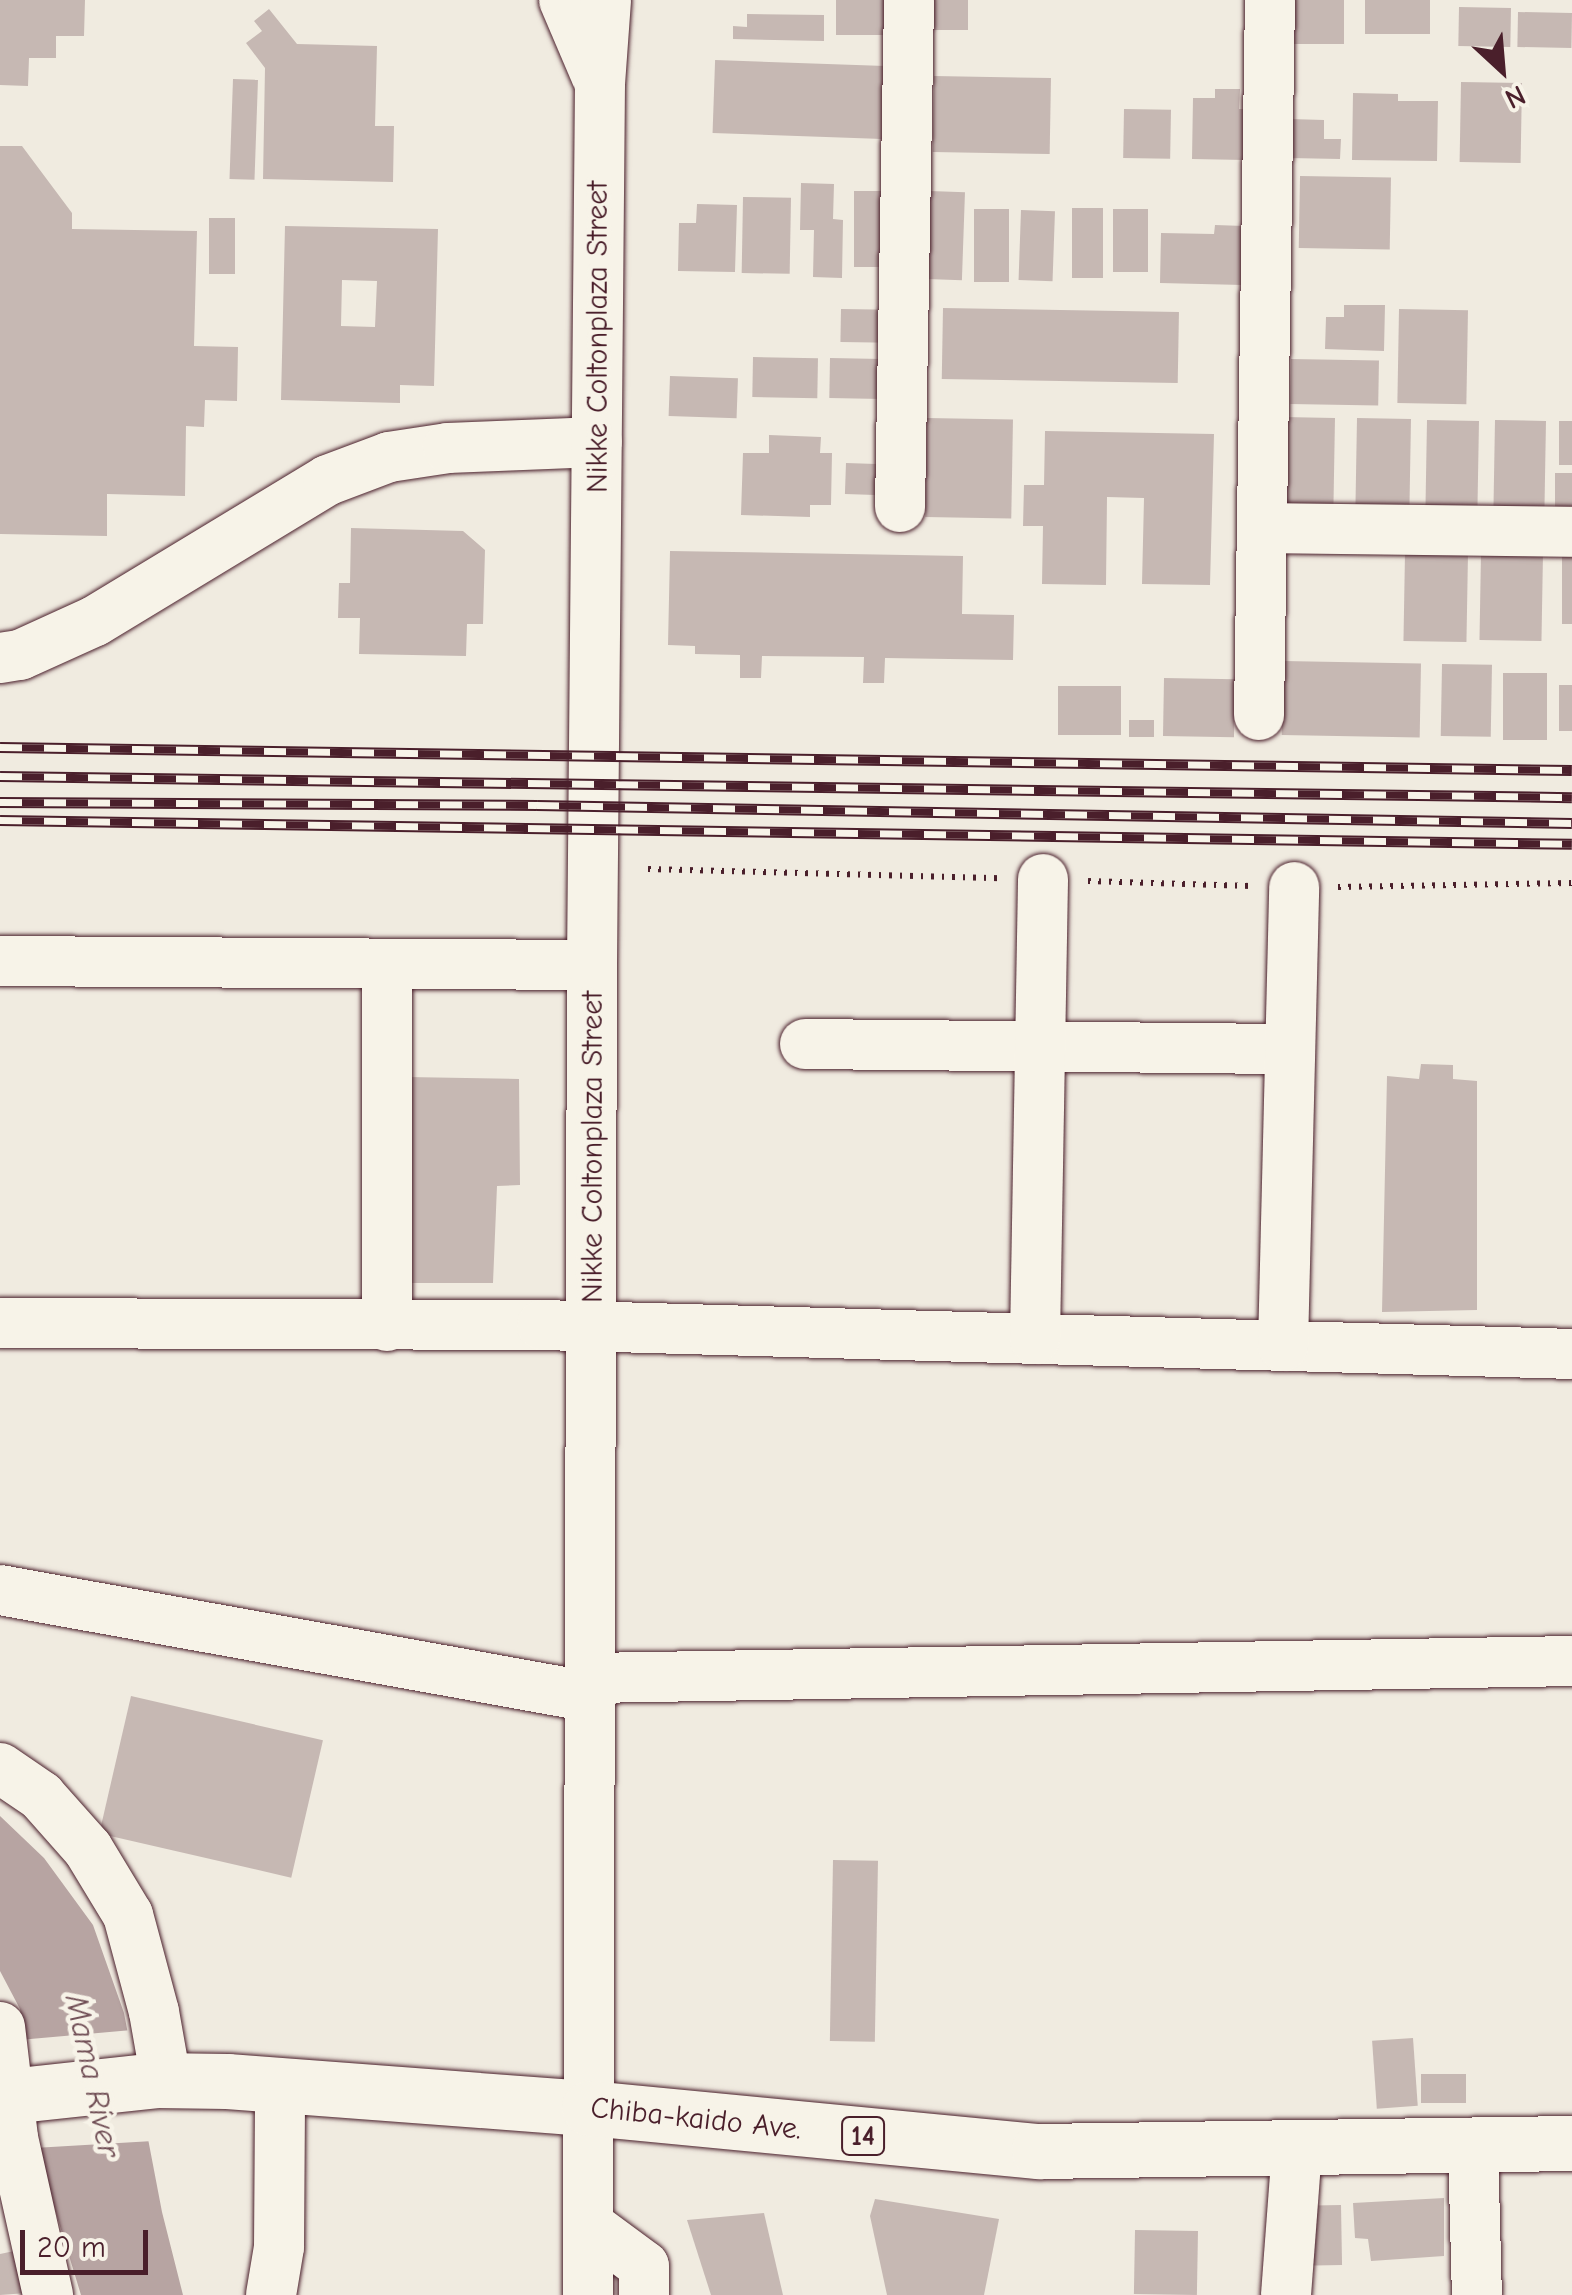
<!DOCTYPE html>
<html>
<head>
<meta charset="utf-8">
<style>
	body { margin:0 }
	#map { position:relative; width:1572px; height:2295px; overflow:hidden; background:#f0ebe0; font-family:"Comic Neue",sans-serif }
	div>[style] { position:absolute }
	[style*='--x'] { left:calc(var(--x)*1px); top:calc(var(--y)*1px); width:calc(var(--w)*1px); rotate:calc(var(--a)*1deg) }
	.water>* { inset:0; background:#b7a4a2 }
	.pier>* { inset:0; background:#f0ebe0 }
	.building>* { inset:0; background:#c6b8b3; transform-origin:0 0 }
	.path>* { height:6px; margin-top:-3px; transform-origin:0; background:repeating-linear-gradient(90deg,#4a1f2b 0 2.5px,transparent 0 10.5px) }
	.roads { filter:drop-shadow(0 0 2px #4a1f2b) drop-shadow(0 0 2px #4a1f2b) }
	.minor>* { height:50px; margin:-25px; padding:0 25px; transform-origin:25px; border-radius:25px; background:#f7f3e8 }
	.highway>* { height:55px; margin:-27.5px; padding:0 27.5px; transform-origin:27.5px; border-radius:27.5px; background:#f7f3e8 }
	.rail>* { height:11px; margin-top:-5.5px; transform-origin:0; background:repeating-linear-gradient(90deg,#f7f3e8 0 22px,#4a1f2b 0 44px); box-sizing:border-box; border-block:2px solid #4a1f2b }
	span { translate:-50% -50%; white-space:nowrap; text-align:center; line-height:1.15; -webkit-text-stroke:9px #f7f3e8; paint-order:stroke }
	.shield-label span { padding:2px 8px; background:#f7f3e8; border:2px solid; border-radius:8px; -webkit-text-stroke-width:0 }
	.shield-label { font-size:28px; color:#4a1f2b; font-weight:700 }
	.street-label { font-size:30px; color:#4a1f2b }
	.water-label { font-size:32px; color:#704e55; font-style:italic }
	.north { position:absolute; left:1452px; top:20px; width:100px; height:100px; -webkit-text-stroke:8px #f7f3e8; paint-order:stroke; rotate:154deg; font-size:28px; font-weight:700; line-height:40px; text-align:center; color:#4a1f2b }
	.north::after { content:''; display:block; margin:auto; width:35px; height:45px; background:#4a1f2b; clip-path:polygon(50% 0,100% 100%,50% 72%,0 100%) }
	.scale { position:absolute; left:20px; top:2230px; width:128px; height:45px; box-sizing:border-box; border:5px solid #4a1f2b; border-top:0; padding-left:12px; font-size:30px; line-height:35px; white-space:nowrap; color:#4a1f2b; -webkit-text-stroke:8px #f7f3e8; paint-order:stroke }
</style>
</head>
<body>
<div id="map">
	<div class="water">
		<i style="clip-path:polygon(0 1816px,44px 1858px,93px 1925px,124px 2013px,162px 2212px,183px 2295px,81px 2295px,38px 2154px,20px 2009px,0 1971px)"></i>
	</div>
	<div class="pier">
		<i style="clip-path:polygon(132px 2030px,153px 2141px,34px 2148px,19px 2040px)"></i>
	</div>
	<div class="building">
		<i style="clip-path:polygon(0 0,85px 0,84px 36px,56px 36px,56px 58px,29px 58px,28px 86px,0 85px)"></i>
		<i style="left:836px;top:0;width:56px;height:35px"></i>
		<i style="left:931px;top:0;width:37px;height:30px"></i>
		<i style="left:1291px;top:0;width:53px;height:44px"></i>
		<i style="left:1365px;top:0;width:65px;height:34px"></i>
		<i style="left:1459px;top:7px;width:52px;height:39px;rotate:1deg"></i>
		<i style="clip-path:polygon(269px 9px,297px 44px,377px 46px,375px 126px,394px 126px,393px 182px,263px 179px,265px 68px,246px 43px,262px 31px,254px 21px)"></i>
		<i style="left:1518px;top:12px;width:54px;height:35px;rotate:1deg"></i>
		<i style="clip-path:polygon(747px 14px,824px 15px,824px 41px,733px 39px,733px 26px,747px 27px)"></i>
		<i style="left:885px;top:66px;width:73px;height:170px;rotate:92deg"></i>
		<i style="left:934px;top:76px;width:117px;height:76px;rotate:1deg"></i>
		<i style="left:233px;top:79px;width:25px;height:100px;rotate:2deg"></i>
		<i style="left:1461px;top:82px;width:61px;height:80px;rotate:1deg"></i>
		<i style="clip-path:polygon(1215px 89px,1240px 89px,1239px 109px,1246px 109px,1245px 160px,1192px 159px,1193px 98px,1215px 98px)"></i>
		<i style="clip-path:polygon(1353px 93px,1398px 94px,1398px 101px,1438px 101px,1437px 161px,1352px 160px)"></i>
		<i style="left:1124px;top:109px;width:47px;height:49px;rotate:1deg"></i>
		<i style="clip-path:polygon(1290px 119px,1324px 120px,1324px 139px,1341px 139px,1340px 159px,1289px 158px)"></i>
		<i style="clip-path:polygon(0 146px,22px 146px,72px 213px,72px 229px,197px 231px,194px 346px,238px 347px,237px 401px,205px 400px,204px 427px,186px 426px,185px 496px,107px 494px,107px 536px,0 534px)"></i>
		<i style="left:1300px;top:176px;width:91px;height:72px;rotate:1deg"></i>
		<i style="clip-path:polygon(801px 183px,834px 184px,833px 219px,843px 220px,842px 278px,813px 277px,814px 230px,800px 230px)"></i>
		<i style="left:854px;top:191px;width:36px;height:76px"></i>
		<i style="left:930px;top:191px;width:35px;height:88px;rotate:2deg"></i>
		<i style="left:743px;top:197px;width:48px;height:76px;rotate:1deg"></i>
		<i style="clip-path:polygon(697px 204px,737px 205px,735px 272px,678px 271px,679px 223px,696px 223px)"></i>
		<i style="left:1072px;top:208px;width:31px;height:70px"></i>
		<i style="left:974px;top:209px;width:35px;height:73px"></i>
		<i style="left:1113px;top:209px;width:35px;height:63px"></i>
		<i style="left:1021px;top:210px;width:34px;height:70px;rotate:2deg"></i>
		<i style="left:209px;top:218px;width:26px;height:56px"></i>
		<i style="clip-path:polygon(1215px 225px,1244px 226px,1243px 285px,1160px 283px,1161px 233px,1214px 234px)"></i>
		<i style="clip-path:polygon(evenodd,285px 226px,438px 229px,434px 386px,400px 385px,400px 403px,281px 400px,285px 226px,342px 280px,377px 281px,375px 327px,341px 326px,342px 280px)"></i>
		<i style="clip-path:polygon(1344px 305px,1385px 305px,1384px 351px,1325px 349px,1326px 317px,1344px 317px)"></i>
		<i style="left:943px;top:308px;width:236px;height:71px;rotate:1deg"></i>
		<i style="left:841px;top:309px;width:50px;height:33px;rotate:1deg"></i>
		<i style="left:1399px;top:309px;width:69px;height:94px;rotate:1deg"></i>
		<i style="left:753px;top:357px;width:65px;height:40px;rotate:1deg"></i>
		<i style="left:830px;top:358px;width:52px;height:40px;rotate:1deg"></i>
		<i style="left:1291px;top:359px;width:88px;height:45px;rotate:1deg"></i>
		<i style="left:670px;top:376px;width:68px;height:40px;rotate:2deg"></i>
		<i style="left:1283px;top:417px;width:52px;height:92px;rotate:1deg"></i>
		<i style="left:927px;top:418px;width:86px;height:99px;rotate:1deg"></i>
		<i style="left:1357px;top:418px;width:54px;height:86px;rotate:1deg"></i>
		<i style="left:1427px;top:420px;width:52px;height:91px;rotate:1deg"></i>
		<i style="left:1495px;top:420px;width:51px;height:90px;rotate:1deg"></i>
		<i style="left:1559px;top:421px;width:13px;height:44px"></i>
		<i style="clip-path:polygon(1045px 431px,1214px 434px,1210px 585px,1142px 584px,1144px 498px,1107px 497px,1106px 585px,1042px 584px,1043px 526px,1023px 526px,1024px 485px,1044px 485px)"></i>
		<i style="clip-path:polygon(769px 435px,821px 437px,820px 453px,832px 453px,831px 505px,810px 505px,810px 517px,741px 515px,743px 453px,769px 453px)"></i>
		<i style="left:846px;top:463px;width:38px;height:31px;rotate:2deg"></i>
		<i style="left:1555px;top:473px;width:17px;height:38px"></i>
		<i style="clip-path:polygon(351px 528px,463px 531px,485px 550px,483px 624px,467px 624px,466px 656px,359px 654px,360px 618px,338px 618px,339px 583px,350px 583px)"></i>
		<i style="clip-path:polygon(670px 551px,963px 556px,962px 614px,1014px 615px,1013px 660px,885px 658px,884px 683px,863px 683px,864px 657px,762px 656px,761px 678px,740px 678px,740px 655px,695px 654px,695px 646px,668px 645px)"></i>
		<i style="left:1405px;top:553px;width:63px;height:88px;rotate:1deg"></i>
		<i style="left:1481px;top:553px;width:62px;height:87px;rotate:1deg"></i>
		<i style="left:1562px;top:553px;width:10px;height:71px"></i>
		<i style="left:1283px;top:661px;width:138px;height:74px;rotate:1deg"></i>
		<i style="left:1442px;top:664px;width:50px;height:72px;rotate:1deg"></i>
		<i style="left:1503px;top:673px;width:44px;height:67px"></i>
		<i style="left:1164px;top:678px;width:71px;height:58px;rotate:1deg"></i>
		<i style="left:1559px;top:685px;width:13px;height:46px"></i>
		<i style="left:1058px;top:686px;width:63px;height:49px"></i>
		<i style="left:1129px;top:720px;width:25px;height:17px"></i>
		<i style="clip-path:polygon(1421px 1064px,1453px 1065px,1453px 1079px,1477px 1081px,1477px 1310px,1382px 1312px,1387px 1076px,1419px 1079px)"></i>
		<i style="clip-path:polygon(407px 1077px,519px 1079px,520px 1185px,497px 1186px,493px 1283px,402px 1283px)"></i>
		<i style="left:131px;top:1696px;width:197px;height:141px;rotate:13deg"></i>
		<i style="left:833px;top:1860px;width:45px;height:181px;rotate:1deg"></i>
		<i style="left:1413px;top:2038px;width:68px;height:41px;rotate:86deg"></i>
		<i style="left:1466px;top:2074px;width:29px;height:45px;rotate:90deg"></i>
		<i style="clip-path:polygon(1444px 2198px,1444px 2256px,1371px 2261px,1368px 2239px,1355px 2238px,1353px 2203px)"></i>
		<i style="clip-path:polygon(875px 2199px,999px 2219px,984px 2295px,887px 2295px,870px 2216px)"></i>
		<i style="left:1341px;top:2205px;width:60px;height:41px;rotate:89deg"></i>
		<i style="clip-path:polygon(764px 2213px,783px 2295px,711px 2295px,687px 2220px)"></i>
		<i style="left:1198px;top:2231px;width:64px;height:63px;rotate:91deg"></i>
		<i style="clip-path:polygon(19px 2250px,27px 2293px,0 2295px,0 2254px)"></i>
	</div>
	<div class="path">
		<i style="--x:648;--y:869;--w:353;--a:1.5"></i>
		<i style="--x:1088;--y:881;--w:163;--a:1.8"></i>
		<i style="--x:1338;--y:887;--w:234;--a:-1"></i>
	</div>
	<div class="roads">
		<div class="minor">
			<i style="--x:564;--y:0;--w:82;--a:66.9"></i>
			<i style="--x:900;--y:507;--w:507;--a:-88.98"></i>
			<i style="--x:1263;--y:528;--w:309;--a:0.7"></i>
			<i style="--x:0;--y:658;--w:20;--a:-9"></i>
			<i style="--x:20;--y:655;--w:82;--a:-24.4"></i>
			<i style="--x:95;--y:621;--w:272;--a:-31.2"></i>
			<i style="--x:328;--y:480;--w:65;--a:-20.7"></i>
			<i style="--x:389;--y:457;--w:60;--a:-8.7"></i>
			<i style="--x:448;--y:448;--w:149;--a:-2.3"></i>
			<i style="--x:1259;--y:715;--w:715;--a:-89.12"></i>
			<i style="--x:0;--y:961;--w:592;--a:0.39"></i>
			<i style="--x:805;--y:1044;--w:485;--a:0.6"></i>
			<i style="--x:0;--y:1323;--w:542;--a:0.21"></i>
			<i style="--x:542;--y:1325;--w:1030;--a:1.61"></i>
			<i style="--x:387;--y:1326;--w:362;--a:-90"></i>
			<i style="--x:1035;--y:1339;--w:460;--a:-89"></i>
			<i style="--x:1283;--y:1346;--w:459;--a:-88.6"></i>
			<i style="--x:0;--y:1590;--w:601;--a:10.26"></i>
			<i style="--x:591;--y:1678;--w:981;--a:-0.99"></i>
			<i style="--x:0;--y:1768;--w:50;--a:34.3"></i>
			<i style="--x:41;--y:1796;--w:71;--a:48.4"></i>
			<i style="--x:88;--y:1849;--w:77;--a:58.8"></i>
			<i style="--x:128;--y:1915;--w:100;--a:75"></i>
			<i style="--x:154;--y:2012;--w:69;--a:80"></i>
			<i style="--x:0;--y:2027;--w:112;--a:83.3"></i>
			<i style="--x:13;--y:2138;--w:161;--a:77.4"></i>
			<i style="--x:1473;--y:2146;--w:149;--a:88.5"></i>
			<i style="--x:590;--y:2226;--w:67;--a:36.5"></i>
			<i style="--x:644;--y:2266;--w:29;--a:90"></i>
			<i style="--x:271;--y:2295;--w:49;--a:-80.5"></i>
			<i style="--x:279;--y:2247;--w:163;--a:-89.6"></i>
			<i style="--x:588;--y:2295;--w:1330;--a:-89.83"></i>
			<i style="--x:592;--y:965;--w:881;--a:-89.48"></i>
			<i style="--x:600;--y:84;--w:84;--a:-85.9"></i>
			<i style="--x:1286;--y:2295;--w:145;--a:-85.7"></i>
		</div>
		<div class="highway">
			<i style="--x:0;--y:2097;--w:157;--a:-6.2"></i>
			<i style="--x:156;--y:2080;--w:71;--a:0.8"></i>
			<i style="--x:227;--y:2081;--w:363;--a:4.3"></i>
			<i style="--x:589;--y:2108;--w:452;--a:5.5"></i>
			<i style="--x:1039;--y:2151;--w:533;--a:-0.86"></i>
		</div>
	</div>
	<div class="rail">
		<i style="--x:0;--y:747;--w:1572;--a:0.84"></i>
		<i style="--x:0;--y:776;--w:1572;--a:0.77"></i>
		<i style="--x:0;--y:802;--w:537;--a:0.32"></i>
		<i style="--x:537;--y:805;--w:1035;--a:1"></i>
		<i style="--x:0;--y:820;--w:1572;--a:0.87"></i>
	</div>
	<div class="shield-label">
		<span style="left:863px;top:2136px">14</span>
	</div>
	<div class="street-label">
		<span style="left:598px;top:337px;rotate:-90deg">Nikke Coltonplaza Street</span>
		<span style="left:593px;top:1147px;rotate:-90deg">Nikke Coltonplaza Street</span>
		<span style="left:696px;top:2119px;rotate:6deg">Chiba-kaido Ave.</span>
	</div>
	<div class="water-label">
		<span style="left:92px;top:2076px;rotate:78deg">Mama River</span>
	</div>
	<div class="north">N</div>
	<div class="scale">20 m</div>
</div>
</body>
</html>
